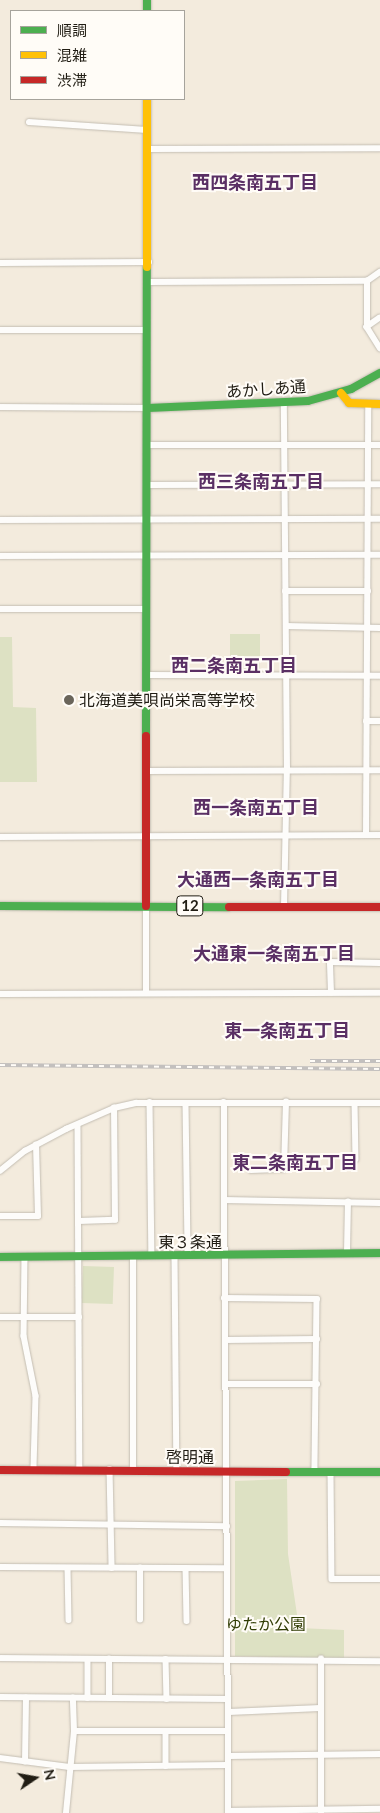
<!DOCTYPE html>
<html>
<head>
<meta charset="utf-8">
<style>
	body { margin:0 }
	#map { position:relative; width:380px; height:1813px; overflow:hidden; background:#f3ebdd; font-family:Lato,"Noto Sans JP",sans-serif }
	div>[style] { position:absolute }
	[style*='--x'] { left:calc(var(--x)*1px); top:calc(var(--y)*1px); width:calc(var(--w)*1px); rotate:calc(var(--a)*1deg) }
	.green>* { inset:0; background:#dde1c3; transform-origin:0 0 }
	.roads { filter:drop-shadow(0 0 1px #c3bdb2) drop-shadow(0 0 1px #c3bdb2) }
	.street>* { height:5.5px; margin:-2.75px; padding:0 2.75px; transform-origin:2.75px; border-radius:2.75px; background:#fdfcfa }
	.fast>* { height:8px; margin:-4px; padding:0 4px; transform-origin:4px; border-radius:4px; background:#4caf50 }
	.slow>* { height:8px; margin:-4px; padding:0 4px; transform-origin:4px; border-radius:4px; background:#ffc107 }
	.jam>* { height:8px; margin:-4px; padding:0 4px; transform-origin:4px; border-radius:4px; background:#c62828 }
	.rail>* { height:4px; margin-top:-2px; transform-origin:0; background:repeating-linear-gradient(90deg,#fffcf7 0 5.5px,#c3c0be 0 11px); box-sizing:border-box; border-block:1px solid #c3c0be }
	.dots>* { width:14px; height:14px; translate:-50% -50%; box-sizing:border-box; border:2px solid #fffcf7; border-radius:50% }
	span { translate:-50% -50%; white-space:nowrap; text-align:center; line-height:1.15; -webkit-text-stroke:4px #fffcf7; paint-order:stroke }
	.shield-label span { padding:1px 4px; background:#fffcf7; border:1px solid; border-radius:4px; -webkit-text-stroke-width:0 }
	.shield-label { font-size:15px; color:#211d14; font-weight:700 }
	.street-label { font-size:16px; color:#211d14 }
	.poi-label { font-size:16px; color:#211d14 }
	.left { translate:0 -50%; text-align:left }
	.park-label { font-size:16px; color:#303c04 }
	.neighbourhood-label { font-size:18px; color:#5a2f64; font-weight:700 }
	.legend { position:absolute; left:10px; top:10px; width:175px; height:90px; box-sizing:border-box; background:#fffcf7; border:1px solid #a6a39c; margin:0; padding:6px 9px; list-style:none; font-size:15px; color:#211d14 }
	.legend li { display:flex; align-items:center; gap:10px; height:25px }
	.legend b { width:25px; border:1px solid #a6a39c }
	.north { position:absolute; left:10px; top:1753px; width:50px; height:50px; -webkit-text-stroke:4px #fffcf7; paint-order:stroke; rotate:78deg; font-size:14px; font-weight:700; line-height:20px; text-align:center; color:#211d14 }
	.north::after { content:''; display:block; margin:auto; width:18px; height:22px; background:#211d14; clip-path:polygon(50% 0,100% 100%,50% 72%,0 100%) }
</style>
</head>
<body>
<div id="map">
	<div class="green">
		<i style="left:230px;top:634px;width:30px;height:39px"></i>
		<i style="clip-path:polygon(0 637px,12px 637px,13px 707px,36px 708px,37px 782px,0 782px)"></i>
		<i style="left:83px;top:1266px;width:31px;height:37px;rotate:2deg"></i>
		<i style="clip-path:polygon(287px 1479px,288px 1554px,299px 1628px,344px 1630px,344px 1659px,235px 1656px,235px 1481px)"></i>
	</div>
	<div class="roads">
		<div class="street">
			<i style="--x:29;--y:122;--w:118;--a:3.9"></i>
			<i style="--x:148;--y:149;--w:232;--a:-0.2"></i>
			<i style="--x:0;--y:263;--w:149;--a:-0.4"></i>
			<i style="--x:149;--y:282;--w:218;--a:-0.3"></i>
			<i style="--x:380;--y:318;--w:16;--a:145"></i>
			<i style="--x:367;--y:327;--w:25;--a:58"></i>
			<i style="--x:367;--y:327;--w:46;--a:-90"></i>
			<i style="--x:367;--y:281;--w:16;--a:-35"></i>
			<i style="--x:0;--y:330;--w:147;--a:0"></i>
			<i style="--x:0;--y:407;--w:148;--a:0.4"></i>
			<i style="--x:147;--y:445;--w:233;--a:0"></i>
			<i style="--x:147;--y:485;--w:233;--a:-0.2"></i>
			<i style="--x:0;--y:520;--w:380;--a:-0.2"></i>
			<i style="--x:0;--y:556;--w:380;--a:-0.2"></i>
			<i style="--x:285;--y:591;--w:83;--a:0"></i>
			<i style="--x:0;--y:609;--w:146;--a:0"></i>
			<i style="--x:286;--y:626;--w:94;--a:1.2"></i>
			<i style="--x:148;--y:675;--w:232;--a:0.2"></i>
			<i style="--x:366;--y:721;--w:14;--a:0"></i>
			<i style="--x:147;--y:771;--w:233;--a:-0.2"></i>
			<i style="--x:366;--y:835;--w:430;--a:-89.7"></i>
			<i style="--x:0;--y:837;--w:380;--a:-0.3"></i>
			<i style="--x:284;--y:907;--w:138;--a:-88.8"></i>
			<i style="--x:287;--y:769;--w:366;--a:-90.5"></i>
			<i style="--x:146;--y:993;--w:87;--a:-90"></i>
			<i style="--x:331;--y:993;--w:31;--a:-92"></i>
			<i style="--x:330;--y:962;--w:50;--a:1.1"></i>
			<i style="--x:0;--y:994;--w:380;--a:-0.2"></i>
			<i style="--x:150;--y:1102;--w:154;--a:89.3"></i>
			<i style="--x:224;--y:1102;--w:711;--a:89.6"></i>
			<i style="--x:355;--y:1103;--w:56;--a:89"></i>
			<i style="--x:186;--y:1104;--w:152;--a:89.2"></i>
			<i style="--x:78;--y:1125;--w:344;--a:89.7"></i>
			<i style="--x:251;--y:1170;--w:33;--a:-2"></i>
			<i style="--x:284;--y:1169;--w:67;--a:-88.3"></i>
			<i style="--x:0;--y:1171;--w:32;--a:-39"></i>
			<i style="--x:25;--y:1151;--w:47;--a:-28.2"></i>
			<i style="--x:66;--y:1129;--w:52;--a:-23.6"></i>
			<i style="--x:114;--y:1108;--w:23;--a:-13"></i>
			<i style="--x:136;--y:1103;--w:244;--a:0"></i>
			<i style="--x:224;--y:1200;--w:156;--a:1.1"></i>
			<i style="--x:0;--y:1216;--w:38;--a:0"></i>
			<i style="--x:38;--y:1216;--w:71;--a:-91.6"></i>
			<i style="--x:79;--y:1221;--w:36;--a:-2"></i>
			<i style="--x:115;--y:1220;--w:112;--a:-90.5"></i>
			<i style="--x:347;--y:1253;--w:51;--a:-88.9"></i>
			<i style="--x:25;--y:1256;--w:80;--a:90.7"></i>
			<i style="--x:24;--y:1336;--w:61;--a:78.7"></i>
			<i style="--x:36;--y:1396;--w:72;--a:91.6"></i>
			<i style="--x:175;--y:1256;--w:215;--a:89.5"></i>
			<i style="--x:224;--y:1298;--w:93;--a:0.6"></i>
			<i style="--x:317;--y:1299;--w:173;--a:90.7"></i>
			<i style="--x:0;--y:1317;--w:79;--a:0"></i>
			<i style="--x:225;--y:1340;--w:92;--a:-0.6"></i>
			<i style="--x:225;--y:1384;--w:92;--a:0"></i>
			<i style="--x:110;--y:1469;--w:99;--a:88.8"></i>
			<i style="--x:133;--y:1470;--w:214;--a:-90"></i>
			<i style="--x:331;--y:1472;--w:107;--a:89.5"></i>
			<i style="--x:332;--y:1579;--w:48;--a:0"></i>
			<i style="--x:0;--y:1523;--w:227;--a:0.8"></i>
			<i style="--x:0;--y:1567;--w:226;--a:0.3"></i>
			<i style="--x:68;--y:1568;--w:52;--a:88.9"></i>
			<i style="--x:186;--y:1568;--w:53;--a:88.9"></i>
			<i style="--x:140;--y:1620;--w:52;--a:-90"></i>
			<i style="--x:0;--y:1658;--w:380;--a:0.5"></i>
			<i style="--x:88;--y:1659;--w:39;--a:90"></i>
			<i style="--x:166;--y:1659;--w:40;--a:88.6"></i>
			<i style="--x:0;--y:1697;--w:228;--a:0.5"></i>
			<i style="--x:109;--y:1698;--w:39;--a:-90"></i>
			<i style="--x:229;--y:1712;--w:91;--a:-2.5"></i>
			<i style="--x:74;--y:1731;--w:154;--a:0"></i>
			<i style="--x:166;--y:1731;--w:35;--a:90"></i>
			<i style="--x:229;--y:1756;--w:151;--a:-0.8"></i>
			<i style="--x:0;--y:1758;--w:70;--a:7.4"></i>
			<i style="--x:69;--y:1767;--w:158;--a:-0.7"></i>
			<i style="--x:25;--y:1762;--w:64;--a:-89.1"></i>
			<i style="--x:229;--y:1811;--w:151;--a:-0.8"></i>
			<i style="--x:66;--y:1813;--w:82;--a:-84.4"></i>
			<i style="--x:74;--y:1731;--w:33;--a:-92"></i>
			<i style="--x:321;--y:1813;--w:154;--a:-90"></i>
		</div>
		<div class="fast">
			<i style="--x:147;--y:0;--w:11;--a:90"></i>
			<i style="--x:148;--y:408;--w:160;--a:-2.5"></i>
			<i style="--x:308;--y:401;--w:45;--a:-15.6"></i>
			<i style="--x:351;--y:389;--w:33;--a:-29"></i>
			<i style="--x:146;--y:736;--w:469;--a:-89.9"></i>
			<i style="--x:0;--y:906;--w:229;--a:0.3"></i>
			<i style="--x:0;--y:1257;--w:380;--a:-0.6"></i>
			<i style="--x:286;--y:1472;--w:94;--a:0"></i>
		</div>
		<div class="slow">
			<i style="--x:147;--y:267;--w:168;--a:-90"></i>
			<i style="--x:341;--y:393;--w:13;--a:51"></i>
			<i style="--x:349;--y:403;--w:31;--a:2"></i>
		</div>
		<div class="jam">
			<i style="--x:146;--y:906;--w:170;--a:-90"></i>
			<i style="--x:229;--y:907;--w:151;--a:0"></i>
			<i style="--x:0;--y:1470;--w:286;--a:0.4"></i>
		</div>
	</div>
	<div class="rail">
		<i style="--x:310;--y:1061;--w:70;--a:0"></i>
		<i style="--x:0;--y:1065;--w:380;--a:0.6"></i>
	</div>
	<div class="dots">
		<i style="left:69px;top:700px;background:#6a655a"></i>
	</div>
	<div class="shield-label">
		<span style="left:190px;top:906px">12</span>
	</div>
	<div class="street-label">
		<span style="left:266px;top:389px;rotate:-4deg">あかしあ通</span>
		<span style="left:190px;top:1242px">東３条通</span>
		<span style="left:190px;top:1457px">啓明通</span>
	</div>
	<div class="poi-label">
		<span class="left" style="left:79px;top:700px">北海道美唄尚栄高等学校</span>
	</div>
	<div class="park-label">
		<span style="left:266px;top:1624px">ゆたか公園</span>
	</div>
	<div class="neighbourhood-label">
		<span style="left:255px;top:182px">西四条南五丁目</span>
		<span style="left:261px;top:481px">西三条南五丁目</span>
		<span style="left:234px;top:665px">西二条南五丁目</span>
		<span style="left:256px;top:807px">西一条南五丁目</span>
		<span style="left:258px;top:879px">大通西一条南五丁目</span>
		<span style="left:274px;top:953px">大通東一条南五丁目</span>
		<span style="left:287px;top:1030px">東一条南五丁目</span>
		<span style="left:295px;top:1162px">東二条南五丁目</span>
	</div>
	<ul class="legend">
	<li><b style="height:6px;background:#4caf50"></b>順調</li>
	<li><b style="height:6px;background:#ffc107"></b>混雑</li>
	<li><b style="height:6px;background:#c62828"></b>渋滞</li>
	</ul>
	<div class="north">N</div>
</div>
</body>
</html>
